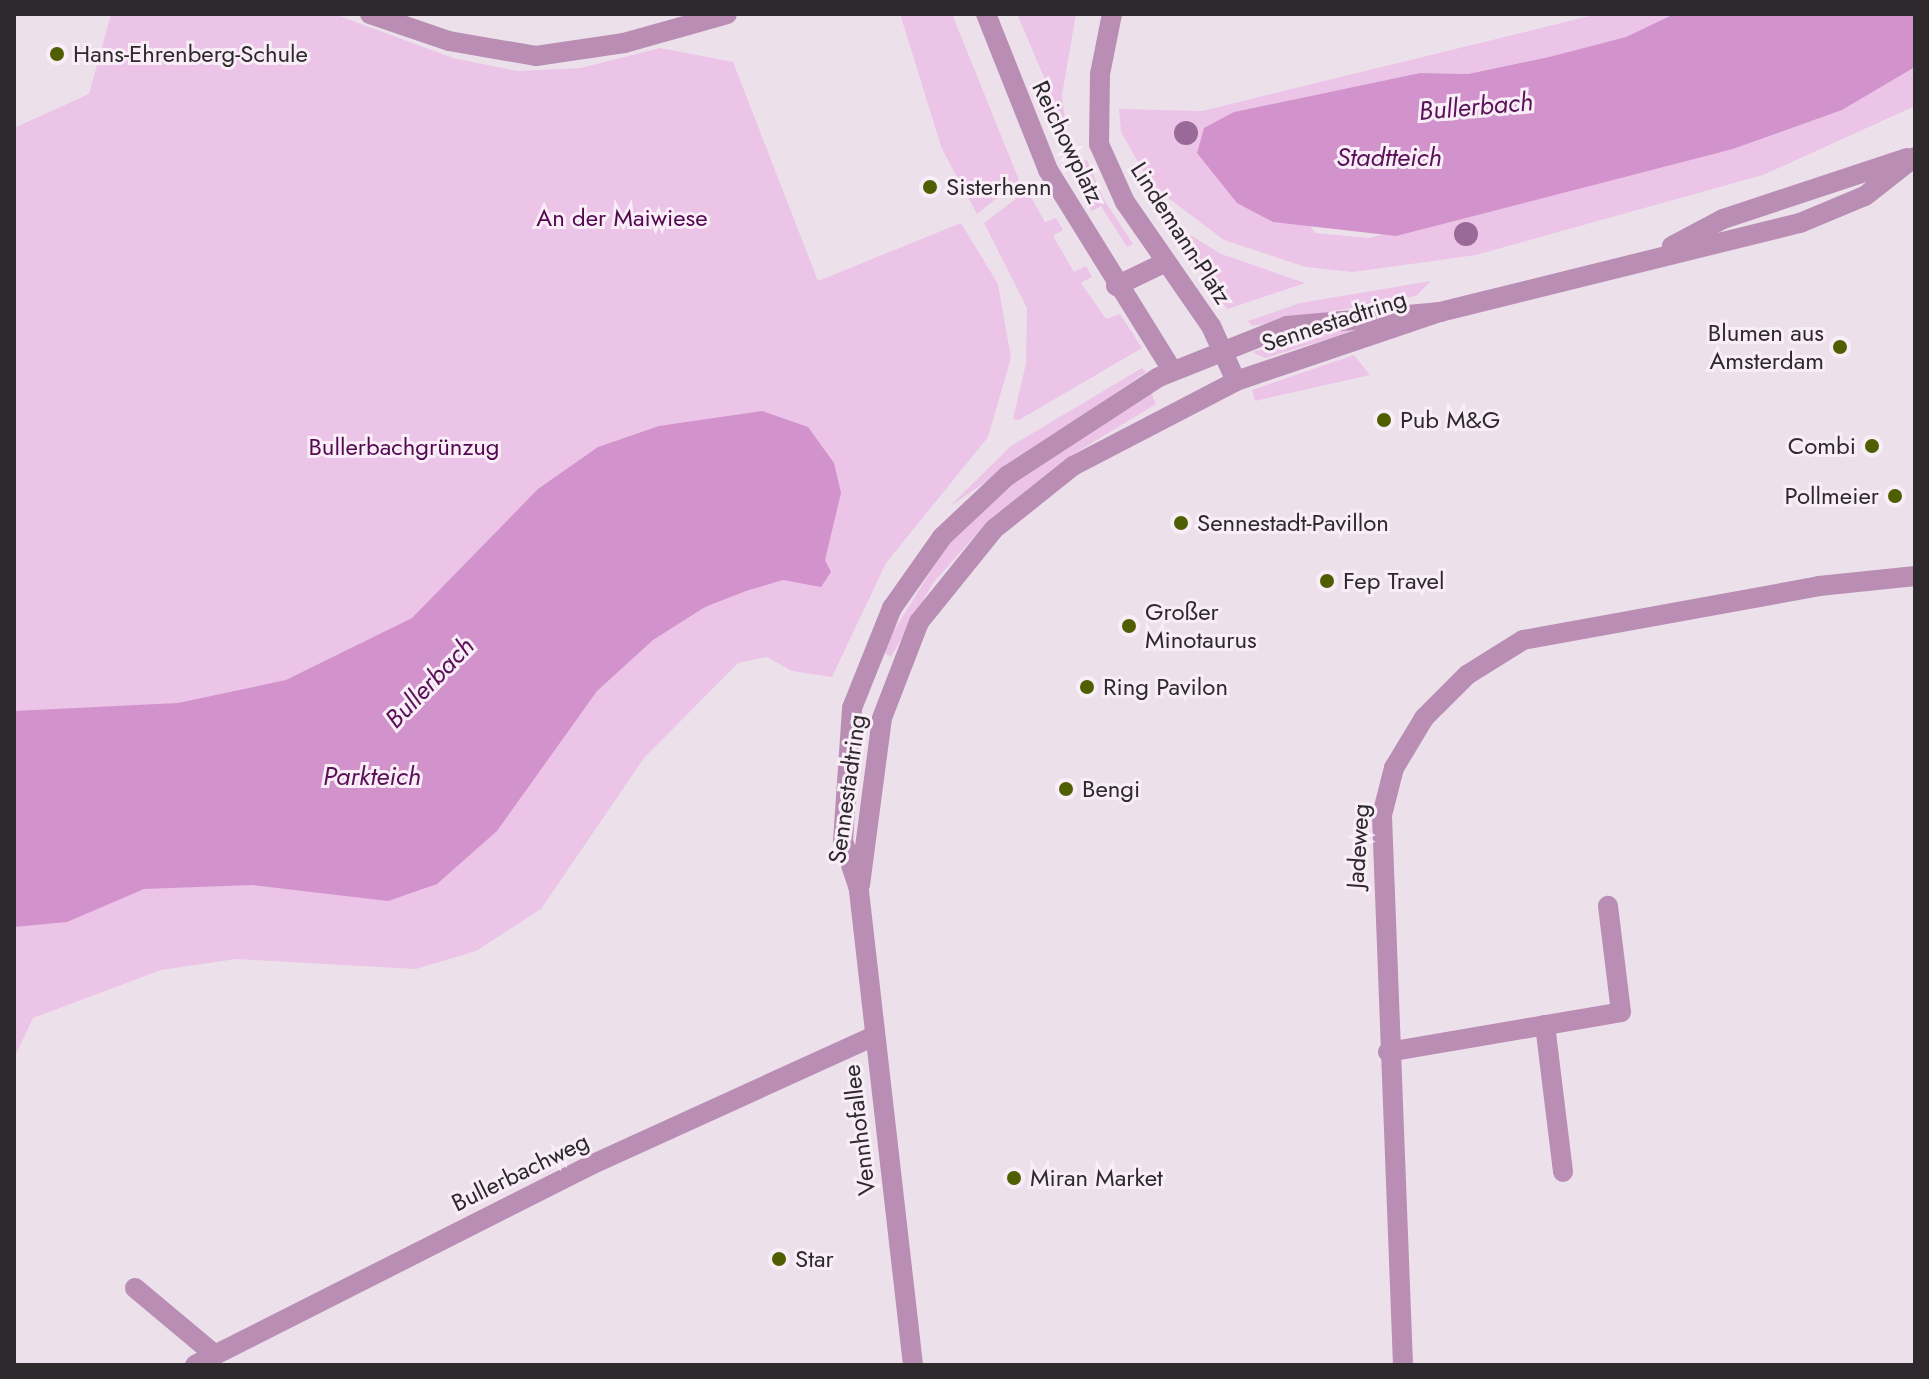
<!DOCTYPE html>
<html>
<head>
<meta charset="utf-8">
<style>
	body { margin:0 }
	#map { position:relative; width:1929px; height:1379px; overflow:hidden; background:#ece1eb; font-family:Jost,sans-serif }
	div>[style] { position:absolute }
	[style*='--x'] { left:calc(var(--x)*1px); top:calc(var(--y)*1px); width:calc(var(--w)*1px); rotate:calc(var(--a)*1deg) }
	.green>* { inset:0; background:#ebc4e7 }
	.water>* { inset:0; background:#d293cc }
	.service>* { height:20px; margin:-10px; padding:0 10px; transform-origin:10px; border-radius:10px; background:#b98db4 }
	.minor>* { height:20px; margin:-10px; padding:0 10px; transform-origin:10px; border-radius:10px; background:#b98db4 }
	.trees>* { width:24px; height:24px; margin:-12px; border-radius:50%; background:#996a97 }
	.dots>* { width:22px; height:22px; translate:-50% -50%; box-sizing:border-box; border:4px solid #f9eef8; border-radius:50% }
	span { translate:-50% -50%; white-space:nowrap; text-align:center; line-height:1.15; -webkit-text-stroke:6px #f9eef8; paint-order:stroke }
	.poi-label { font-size:24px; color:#2d292c }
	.left { translate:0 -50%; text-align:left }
	.right { translate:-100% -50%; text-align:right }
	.street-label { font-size:24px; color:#2d292c }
	.park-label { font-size:24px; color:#550852 }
	.water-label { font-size:26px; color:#5b1158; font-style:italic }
	.frame { position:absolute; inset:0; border:16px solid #2d292c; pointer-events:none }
</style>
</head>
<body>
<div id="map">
	<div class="green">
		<i style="clip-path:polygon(111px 14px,334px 14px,453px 58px,517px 71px,581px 68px,660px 48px,733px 62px,818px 281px,961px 223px,998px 284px,1011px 358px,988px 437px,886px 563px,832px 677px,792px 671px,767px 657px,738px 663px,644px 758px,541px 909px,476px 951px,416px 969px,236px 959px,161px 970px,33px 1018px,14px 1058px,14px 128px,89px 94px)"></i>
		<i style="clip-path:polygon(900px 14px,952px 14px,1019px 180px,977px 214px,942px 149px)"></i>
		<i style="clip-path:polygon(1017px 14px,1076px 14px,1062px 95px,1066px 129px)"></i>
		<i style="clip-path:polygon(1598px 14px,1674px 14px,1626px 37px,1549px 57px,1468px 74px,1420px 73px,1234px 112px,1315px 233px,1369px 238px,1733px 149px,1842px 110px,1915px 67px,1915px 106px,1763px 175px,1476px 255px,1353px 272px,1306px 267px,1224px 240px,1151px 185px,1121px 132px,1119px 109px,1202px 111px)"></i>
		<i style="clip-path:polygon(1087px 160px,1103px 198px,1133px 244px,1127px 247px,1101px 206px,1092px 211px,1086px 201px,1095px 195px,1076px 164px)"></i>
		<i style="clip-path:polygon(1027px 190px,1045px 222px,1056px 218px,1063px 230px,1053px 236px,1074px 272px,1086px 266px,1092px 277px,1081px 283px,1106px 319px,1120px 314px,1142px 348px,1019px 420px,1013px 419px,1026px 363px,1027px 308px,984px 223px)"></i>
		<i style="clip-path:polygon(1161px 217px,1221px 254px,1305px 283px,1227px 309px)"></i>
		<i style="clip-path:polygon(1431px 281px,1416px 296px,1252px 326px,1248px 321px,1300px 303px)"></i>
		<i style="clip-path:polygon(1357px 324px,1359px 330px,1265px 358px,1252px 352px)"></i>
		<i style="clip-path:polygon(1354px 355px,1370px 375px,1255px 401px,1252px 390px)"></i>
		<i style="clip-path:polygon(1142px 368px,1146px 372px,949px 507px,1011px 446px)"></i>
		<i style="clip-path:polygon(1151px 392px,1156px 404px,1064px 460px,987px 522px,933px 583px,891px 657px,881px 651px,948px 544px,1013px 483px)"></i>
	</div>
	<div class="water">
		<i style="clip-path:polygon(1674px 14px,1915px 14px,1915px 67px,1842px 110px,1733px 149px,1396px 236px,1273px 222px,1237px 203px,1197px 153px,1204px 128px,1234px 112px,1420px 73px,1468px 74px,1549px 57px,1626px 37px)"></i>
		<i style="clip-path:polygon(762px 411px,808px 427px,834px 463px,841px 493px,825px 560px,831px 572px,821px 587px,783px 580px,746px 591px,705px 607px,653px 640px,597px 691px,497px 831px,437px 884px,388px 901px,252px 885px,144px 889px,67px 922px,14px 927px,14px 711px,178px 703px,286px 680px,412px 618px,538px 489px,598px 447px,659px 426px)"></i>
	</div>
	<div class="service">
		<i style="--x:1545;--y:1025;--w:148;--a:83"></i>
		<i style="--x:1388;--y:1052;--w:236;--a:-9.7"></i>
		<i style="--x:1621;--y:1012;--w:107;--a:-97"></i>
		<i style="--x:135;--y:1288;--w:104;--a:39.9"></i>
	</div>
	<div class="minor">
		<i style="--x:370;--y:14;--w:83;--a:18.9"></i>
		<i style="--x:449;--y:41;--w:88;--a:9.8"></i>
		<i style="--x:536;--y:56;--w:89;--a:-8.4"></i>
		<i style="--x:624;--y:43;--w:107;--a:-15.7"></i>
		<i style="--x:986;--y:14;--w:168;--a:68.3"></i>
		<i style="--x:1048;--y:170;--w:235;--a:58.2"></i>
		<i style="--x:1112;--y:14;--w:61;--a:101.3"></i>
		<i style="--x:1100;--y:74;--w:70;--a:90.8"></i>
		<i style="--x:1099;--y:144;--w:64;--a:65.9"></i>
		<i style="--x:1125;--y:202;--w:151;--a:55.3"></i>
		<i style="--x:1211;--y:326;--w:60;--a:65.6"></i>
		<i style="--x:1672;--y:246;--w:58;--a:-27.9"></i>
		<i style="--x:1723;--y:219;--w:194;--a:-18.3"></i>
		<i style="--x:1116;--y:286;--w:55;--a:-25.6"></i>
		<i style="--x:860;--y:885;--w:168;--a:-82.5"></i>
		<i style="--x:882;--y:718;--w:103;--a:-68.9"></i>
		<i style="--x:919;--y:622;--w:119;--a:-51.1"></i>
		<i style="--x:994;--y:529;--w:101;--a:-38.6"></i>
		<i style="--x:1073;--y:466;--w:184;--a:-27.5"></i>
		<i style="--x:1236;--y:381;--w:215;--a:-18.7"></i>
		<i style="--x:1440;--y:312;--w:371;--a:-13.9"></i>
		<i style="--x:1800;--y:223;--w:70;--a:-22.6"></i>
		<i style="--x:1865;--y:196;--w:63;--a:-38"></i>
		<i style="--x:195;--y:1365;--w:444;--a:-26.8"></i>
		<i style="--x:591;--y:1165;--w:311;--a:-24.5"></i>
		<i style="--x:913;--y:1365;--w:479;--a:-96.5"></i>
		<i style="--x:859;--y:889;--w:51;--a:-108.4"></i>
		<i style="--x:843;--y:841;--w:133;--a:-86.1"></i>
		<i style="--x:852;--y:708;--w:108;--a:-68.2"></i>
		<i style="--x:892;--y:608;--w:87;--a:-54.8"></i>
		<i style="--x:942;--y:537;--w:89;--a:-43.2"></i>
		<i style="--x:1007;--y:476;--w:181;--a:-33.1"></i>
		<i style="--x:1159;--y:377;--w:138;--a:-21.7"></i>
		<i style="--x:1287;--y:326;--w:154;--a:-5.2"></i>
		<i style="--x:1403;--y:1365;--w:550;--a:-92.19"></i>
		<i style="--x:1382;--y:815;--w:49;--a:-75.7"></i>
		<i style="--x:1394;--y:768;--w:58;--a:-59"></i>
		<i style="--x:1424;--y:718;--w:61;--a:-45"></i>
		<i style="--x:1467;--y:675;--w:66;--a:-32"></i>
		<i style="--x:1523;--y:640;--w:301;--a:-10.3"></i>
		<i style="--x:1819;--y:586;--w:97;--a:-5.9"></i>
	</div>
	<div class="trees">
		<i style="left:1186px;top:133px"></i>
		<i style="left:1466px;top:234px"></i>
	</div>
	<div class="dots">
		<i style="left:57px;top:54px;background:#4f5e00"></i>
		<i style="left:930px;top:187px;background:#4f5e00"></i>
		<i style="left:1840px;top:347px;background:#4f5e00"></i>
		<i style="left:1384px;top:420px;background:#4f5e00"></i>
		<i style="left:1872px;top:446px;background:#4f5e00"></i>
		<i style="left:1895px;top:496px;background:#4f5e00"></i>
		<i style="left:1181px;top:523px;background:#4f5e00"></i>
		<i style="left:1327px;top:581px;background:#4f5e00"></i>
		<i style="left:1129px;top:626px;background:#4f5e00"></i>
		<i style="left:1087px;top:687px;background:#4f5e00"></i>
		<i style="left:1066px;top:789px;background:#4f5e00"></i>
		<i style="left:1014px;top:1178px;background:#4f5e00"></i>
		<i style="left:779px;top:1259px;background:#4f5e00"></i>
	</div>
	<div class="poi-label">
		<span class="left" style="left:73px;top:54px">Hans-Ehrenberg-Schule</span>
		<span class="left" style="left:946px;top:187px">Sisterhenn</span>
		<span class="right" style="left:1824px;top:347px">Blumen aus<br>Amsterdam</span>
		<span class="left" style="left:1400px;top:420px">Pub M&amp;G</span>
		<span class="right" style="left:1856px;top:446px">Combi</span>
		<span class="right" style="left:1879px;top:496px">Pollmeier</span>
		<span class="left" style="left:1197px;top:523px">Sennestadt-Pavillon</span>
		<span class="left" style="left:1343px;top:581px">Fep Travel</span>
		<span class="left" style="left:1145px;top:626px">Großer<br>Minotaurus</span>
		<span class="left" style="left:1103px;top:687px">Ring Pavilon</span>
		<span class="left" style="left:1082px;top:789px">Bengi</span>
		<span class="left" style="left:1030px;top:1178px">Miran Market</span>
		<span class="left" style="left:795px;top:1259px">Star</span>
	</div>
	<div class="street-label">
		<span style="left:1068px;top:142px;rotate:64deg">Reichowplatz</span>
		<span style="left:1181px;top:233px;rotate:57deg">Lindemann-Platz</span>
		<span style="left:1334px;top:321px;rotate:-18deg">Sennestadtring</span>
		<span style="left:847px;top:789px;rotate:-82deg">Sennestadtring</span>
		<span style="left:1358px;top:846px;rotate:-86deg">Jadeweg</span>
		<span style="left:859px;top:1130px;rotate:-97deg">Vennhofallee</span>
		<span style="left:520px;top:1172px;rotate:-26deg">Bullerbachweg</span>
	</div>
	<div class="park-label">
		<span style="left:622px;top:218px">An der Maiwiese</span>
		<span style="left:404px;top:447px">Bullerbachgrünzug</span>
	</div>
	<div class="water-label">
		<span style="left:1476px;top:107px;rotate:-5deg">Bullerbach</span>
		<span style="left:1389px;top:158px">Stadtteich</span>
		<span style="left:430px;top:683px;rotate:-46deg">Bullerbach</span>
		<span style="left:372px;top:777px">Parkteich</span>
	</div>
	<div class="frame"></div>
</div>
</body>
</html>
